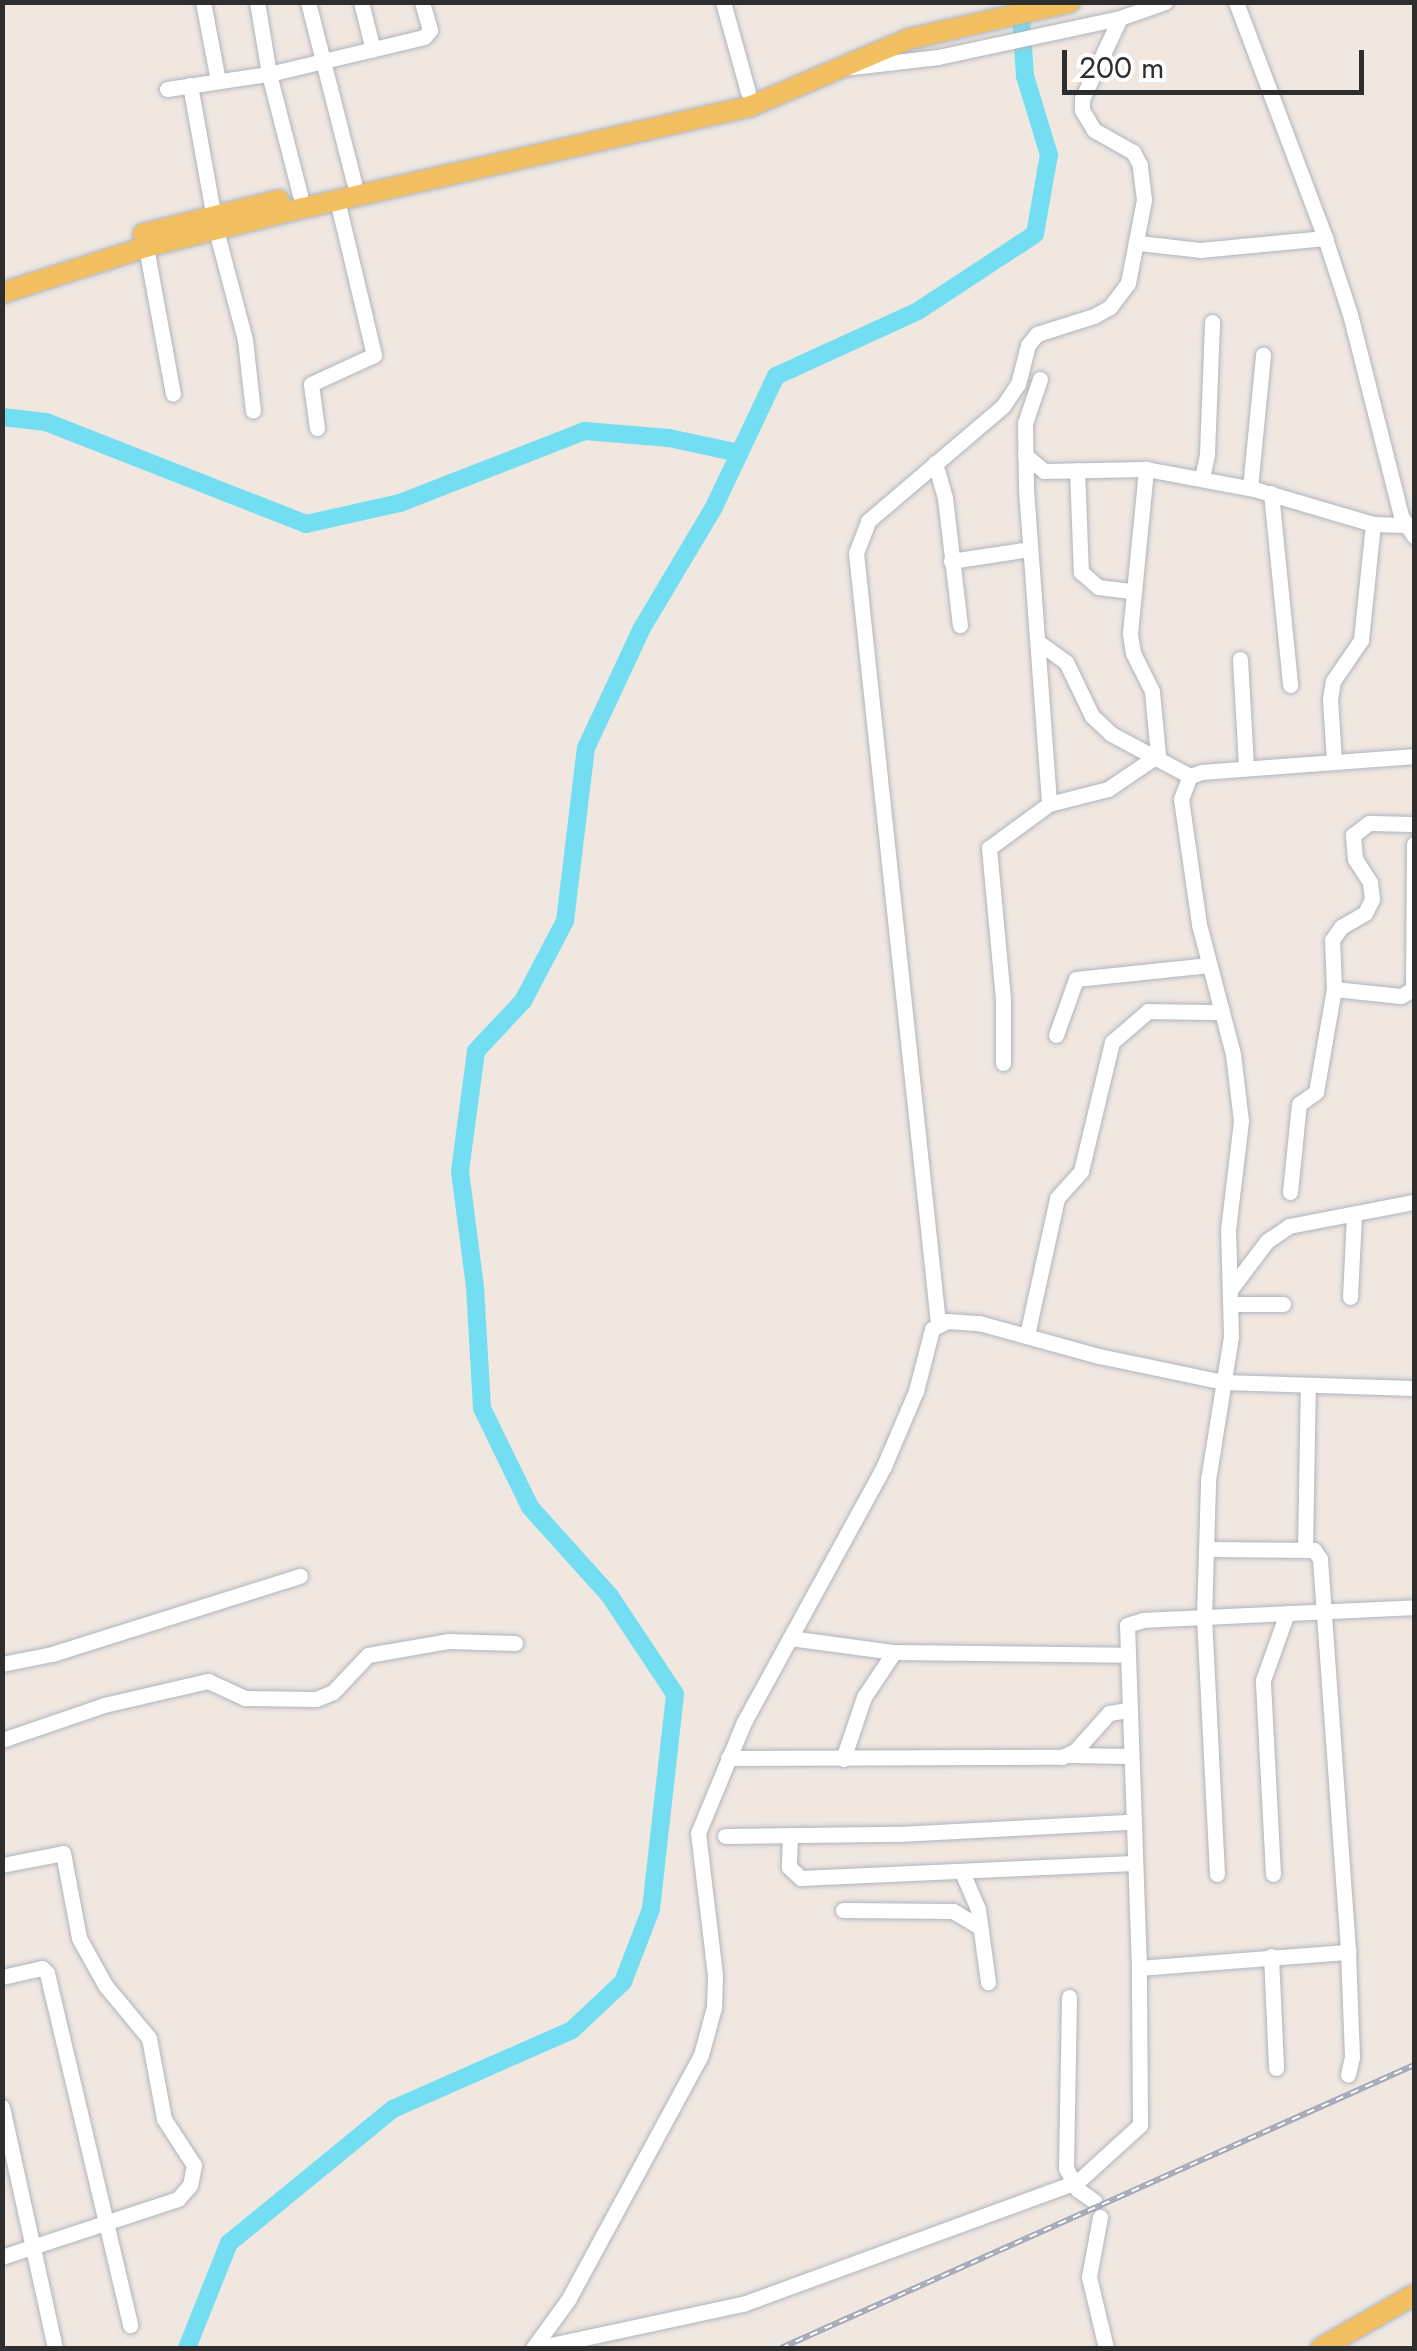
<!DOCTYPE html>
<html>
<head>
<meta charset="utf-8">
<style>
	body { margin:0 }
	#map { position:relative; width:1417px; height:2351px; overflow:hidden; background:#efe7e0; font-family:Jost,sans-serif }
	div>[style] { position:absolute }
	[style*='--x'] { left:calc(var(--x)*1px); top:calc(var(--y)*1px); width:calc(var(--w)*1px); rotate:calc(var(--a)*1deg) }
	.river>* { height:18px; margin:-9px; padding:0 9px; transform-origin:9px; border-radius:9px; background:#73def1 }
	.roads { filter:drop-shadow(0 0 2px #b0b4be) drop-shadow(0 0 2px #b0b4be) }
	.minor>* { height:15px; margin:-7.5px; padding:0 7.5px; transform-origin:7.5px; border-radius:7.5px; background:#fff }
	.major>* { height:20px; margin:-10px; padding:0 10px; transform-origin:10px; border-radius:10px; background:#f3c061 }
	.rail>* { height:6px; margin-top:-3px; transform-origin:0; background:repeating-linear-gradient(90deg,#fff 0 8px,#a2a8b8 0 16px); box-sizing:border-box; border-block:2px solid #a2a8b8 }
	span { translate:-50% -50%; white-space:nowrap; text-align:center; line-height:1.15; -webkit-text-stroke:10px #fff; paint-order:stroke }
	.frame { position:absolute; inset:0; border:5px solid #2e2e2e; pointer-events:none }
	.scale { position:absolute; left:1062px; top:50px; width:302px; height:45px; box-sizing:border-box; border:5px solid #2e2e2e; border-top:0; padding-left:12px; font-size:30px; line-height:35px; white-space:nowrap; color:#2e2e2e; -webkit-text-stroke:8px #fff; paint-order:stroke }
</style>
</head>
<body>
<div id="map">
	<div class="river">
		<i style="--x:2;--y:417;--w:44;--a:6.5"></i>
		<i style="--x:46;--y:422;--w:279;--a:21.4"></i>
		<i style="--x:306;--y:524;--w:96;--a:-12.6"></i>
		<i style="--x:400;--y:503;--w:199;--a:-21.3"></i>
		<i style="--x:585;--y:431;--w:84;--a:4.8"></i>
		<i style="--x:669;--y:438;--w:72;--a:12.1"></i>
		<i style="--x:187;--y:2348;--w:113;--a:-68.2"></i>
		<i style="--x:229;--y:2243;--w:212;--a:-39.3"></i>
		<i style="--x:393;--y:2109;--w:196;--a:-23.8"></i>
		<i style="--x:572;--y:2030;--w:70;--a:-43.3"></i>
		<i style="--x:623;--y:1982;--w:78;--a:-69"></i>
		<i style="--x:651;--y:1909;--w:216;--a:-83.6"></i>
		<i style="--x:675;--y:1694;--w:118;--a:-123.6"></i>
		<i style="--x:610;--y:1596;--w:120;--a:-132"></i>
		<i style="--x:530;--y:1507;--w:110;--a:-115.9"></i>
		<i style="--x:482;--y:1408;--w:121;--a:-93.3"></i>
		<i style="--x:475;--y:1287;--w:117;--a:-97.4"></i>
		<i style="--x:460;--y:1171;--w:121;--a:-82.4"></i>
		<i style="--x:476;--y:1051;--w:69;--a:-46.8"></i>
		<i style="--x:523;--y:1001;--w:90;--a:-62.3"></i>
		<i style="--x:565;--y:921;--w:174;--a:-83.1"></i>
		<i style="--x:586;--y:748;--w:132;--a:-65"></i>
		<i style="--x:642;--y:628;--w:141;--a:-59.2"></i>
		<i style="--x:714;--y:507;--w:145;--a:-64.7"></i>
		<i style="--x:776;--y:376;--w:156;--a:-24.6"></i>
		<i style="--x:918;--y:311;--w:140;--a:-33.3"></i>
		<i style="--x:1035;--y:234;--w:80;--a:-80"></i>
		<i style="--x:1049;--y:155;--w:83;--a:-106.9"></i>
		<i style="--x:1025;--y:76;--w:74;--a:-93.9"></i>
	</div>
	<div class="roads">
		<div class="minor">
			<i style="--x:203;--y:2;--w:80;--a:79.2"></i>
			<i style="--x:257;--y:2;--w:73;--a:80.5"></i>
			<i style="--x:269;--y:74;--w:125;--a:75.6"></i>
			<i style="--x:308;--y:2;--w:186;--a:75.7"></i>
			<i style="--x:361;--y:2;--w:49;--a:76"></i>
			<i style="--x:723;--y:2;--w:93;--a:74.5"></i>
			<i style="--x:1236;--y:2;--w:252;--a:69.3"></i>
			<i style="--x:1325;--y:238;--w:80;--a:71.8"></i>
			<i style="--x:1350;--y:314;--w:208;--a:75.8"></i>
			<i style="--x:1401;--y:516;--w:24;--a:57"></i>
			<i style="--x:852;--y:67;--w:87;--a:-6.6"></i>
			<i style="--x:938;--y:57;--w:186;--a:-12.1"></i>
			<i style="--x:1120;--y:18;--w:48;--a:-19.6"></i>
			<i style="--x:190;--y:85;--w:147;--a:79.8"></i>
			<i style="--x:216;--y:230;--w:114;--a:75.2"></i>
			<i style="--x:245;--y:340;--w:71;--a:83.6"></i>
			<i style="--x:167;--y:89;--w:103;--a:-8.4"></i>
			<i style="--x:269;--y:74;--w:159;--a:-13.4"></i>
			<i style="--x:424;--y:37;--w:9;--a:-49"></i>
			<i style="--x:430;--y:30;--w:29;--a:-106"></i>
			<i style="--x:1139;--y:243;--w:61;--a:6.5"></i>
			<i style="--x:1200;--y:250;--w:126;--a:-5.5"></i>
			<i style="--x:146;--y:247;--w:149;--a:79.6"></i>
			<i style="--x:1040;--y:379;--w:46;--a:108.8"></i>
			<i style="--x:1025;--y:423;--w:66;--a:89.1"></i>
			<i style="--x:1026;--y:489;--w:316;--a:85.8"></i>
			<i style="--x:317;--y:428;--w:44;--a:-97.8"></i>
			<i style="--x:311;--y:384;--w:69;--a:-24.7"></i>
			<i style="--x:374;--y:355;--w:159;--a:-103.4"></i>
			<i style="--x:1025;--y:455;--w:25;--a:40"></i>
			<i style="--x:1044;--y:471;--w:102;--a:-1.1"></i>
			<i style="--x:1146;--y:469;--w:110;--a:10.5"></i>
			<i style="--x:1254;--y:489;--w:124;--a:16.4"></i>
			<i style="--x:1373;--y:524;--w:31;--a:2"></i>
			<i style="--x:935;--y:463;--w:36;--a:74"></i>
			<i style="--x:945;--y:498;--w:128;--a:83.3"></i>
			<i style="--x:1077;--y:470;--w:102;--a:87.8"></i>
			<i style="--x:1081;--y:572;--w:23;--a:41"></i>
			<i style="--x:1098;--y:587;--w:35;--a:7"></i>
			<i style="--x:1202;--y:478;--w:25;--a:-78"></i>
			<i style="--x:1207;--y:454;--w:132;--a:-87.8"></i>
			<i style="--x:1250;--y:488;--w:134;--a:-84.4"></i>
			<i style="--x:1271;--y:493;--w:193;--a:84.3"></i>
			<i style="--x:951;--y:561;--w:79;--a:-8.7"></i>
			<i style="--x:1041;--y:644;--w:31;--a:36"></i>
			<i style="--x:1066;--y:662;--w:60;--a:64.3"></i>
			<i style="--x:1092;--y:716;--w:26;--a:43"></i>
			<i style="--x:1111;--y:734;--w:89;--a:28"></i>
			<i style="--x:1240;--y:659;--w:109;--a:86.8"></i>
			<i style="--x:1334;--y:761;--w:62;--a:-93.7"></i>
			<i style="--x:1330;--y:699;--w:18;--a:-81"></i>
			<i style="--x:1333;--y:681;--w:50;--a:-55.7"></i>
			<i style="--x:1361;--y:640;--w:117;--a:-84.1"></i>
			<i style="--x:1334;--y:989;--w:67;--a:6"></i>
			<i style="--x:1401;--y:996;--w:14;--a:-30"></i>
			<i style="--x:1413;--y:989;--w:145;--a:-89.6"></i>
			<i style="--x:1056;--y:1035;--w:59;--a:-70.3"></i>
			<i style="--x:1076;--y:979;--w:134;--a:-6"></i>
			<i style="--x:1003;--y:1063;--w:64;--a:-90"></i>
			<i style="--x:1003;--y:999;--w:152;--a:-95.3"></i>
			<i style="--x:989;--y:848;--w:74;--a:-36.3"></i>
			<i style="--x:1049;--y:804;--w:61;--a:-14.3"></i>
			<i style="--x:1108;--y:789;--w:60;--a:-34.2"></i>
			<i style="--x:1158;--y:755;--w:64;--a:-95.4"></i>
			<i style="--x:1152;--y:691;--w:42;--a:-116.6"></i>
			<i style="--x:1133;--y:653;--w:20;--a:-99"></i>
			<i style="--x:1130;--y:633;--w:165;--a:-84.4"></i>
			<i style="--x:1290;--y:1192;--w:88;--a:-84.2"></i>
			<i style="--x:1299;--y:1104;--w:21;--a:-35"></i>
			<i style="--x:1316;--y:1092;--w:105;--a:-80.1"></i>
			<i style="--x:1334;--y:989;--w:49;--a:-92.3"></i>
			<i style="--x:1332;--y:940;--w:16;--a:-55"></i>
			<i style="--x:1341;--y:927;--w:28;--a:-30"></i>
			<i style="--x:1365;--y:913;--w:16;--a:-63"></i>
			<i style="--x:1372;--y:899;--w:17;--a:-97"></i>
			<i style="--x:1370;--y:882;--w:27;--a:-123"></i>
			<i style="--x:1355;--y:859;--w:24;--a:-95"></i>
			<i style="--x:1353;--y:835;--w:20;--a:-37"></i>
			<i style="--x:1369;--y:823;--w:45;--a:1.3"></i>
			<i style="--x:1230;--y:1290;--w:61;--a:-52.9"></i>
			<i style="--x:1267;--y:1241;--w:27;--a:-34"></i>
			<i style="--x:1289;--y:1226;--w:127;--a:-10.9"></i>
			<i style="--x:1350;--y:1297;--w:82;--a:-87.2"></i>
			<i style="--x:1231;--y:1304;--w:52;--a:0"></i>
			<i style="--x:938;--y:1323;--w:774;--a:-96.08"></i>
			<i style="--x:856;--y:553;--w:34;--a:-69"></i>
			<i style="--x:868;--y:521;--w:177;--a:-40.4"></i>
			<i style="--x:1003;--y:406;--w:27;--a:-56"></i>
			<i style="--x:1018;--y:384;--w:40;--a:-75.6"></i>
			<i style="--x:1028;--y:345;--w:14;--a:-51"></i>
			<i style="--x:1037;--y:334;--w:60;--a:-17.5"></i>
			<i style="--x:1094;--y:316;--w:18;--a:-29"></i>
			<i style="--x:1110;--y:307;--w:30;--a:-53"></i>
			<i style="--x:1128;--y:283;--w:85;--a:-79.1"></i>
			<i style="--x:1144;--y:200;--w:35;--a:-97"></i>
			<i style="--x:1140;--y:165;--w:15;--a:-118"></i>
			<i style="--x:1133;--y:152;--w:45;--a:-150.6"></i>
			<i style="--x:1094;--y:130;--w:23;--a:-121"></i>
			<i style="--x:1082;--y:110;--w:11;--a:-90"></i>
			<i style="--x:1082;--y:99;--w:89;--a:-64.9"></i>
			<i style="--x:1027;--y:1335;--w:140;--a:-77.6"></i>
			<i style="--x:1057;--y:1198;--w:36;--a:-48"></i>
			<i style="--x:1081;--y:1171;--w:133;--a:-76.5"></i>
			<i style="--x:1112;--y:1042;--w:48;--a:-40.7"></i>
			<i style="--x:1148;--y:1011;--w:74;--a:0.8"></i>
			<i style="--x:1206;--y:1549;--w:108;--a:0.5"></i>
			<i style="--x:1314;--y:1550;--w:11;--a:56"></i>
			<i style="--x:1320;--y:1559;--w:394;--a:85.9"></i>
			<i style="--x:1348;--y:1952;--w:105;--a:87.8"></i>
			<i style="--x:1352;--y:2057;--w:18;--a:103"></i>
			<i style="--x:1305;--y:1550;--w:164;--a:-89"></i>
			<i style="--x:790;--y:1638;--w:105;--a:7.7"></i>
			<i style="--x:894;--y:1652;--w:232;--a:0.7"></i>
			<i style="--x:2;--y:1664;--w:51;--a:-11.3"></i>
			<i style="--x:52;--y:1654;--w:260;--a:-17.5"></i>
			<i style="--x:2;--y:1740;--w:108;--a:-18.9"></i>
			<i style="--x:104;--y:1705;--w:107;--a:-13"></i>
			<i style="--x:208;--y:1681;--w:41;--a:24.7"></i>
			<i style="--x:245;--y:1698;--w:71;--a:0.8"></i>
			<i style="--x:316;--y:1699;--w:18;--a:-22"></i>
			<i style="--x:333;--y:1692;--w:51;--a:-46.6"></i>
			<i style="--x:368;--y:1655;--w:81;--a:-9.9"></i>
			<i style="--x:448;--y:1641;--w:67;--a:1.7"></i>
			<i style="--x:1070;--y:1755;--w:59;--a:1"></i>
			<i style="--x:728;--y:1758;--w:334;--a:-0.2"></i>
			<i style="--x:1062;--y:1757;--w:14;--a:-25"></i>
			<i style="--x:1075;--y:1751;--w:51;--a:-48.2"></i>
			<i style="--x:1109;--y:1713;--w:19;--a:-9"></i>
			<i style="--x:843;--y:1759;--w:65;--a:-71.3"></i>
			<i style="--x:864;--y:1697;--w:54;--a:-56.3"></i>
			<i style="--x:790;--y:1835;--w:32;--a:92"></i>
			<i style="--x:789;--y:1867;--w:16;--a:43"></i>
			<i style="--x:801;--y:1878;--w:332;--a:-2.6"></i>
			<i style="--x:725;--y:1836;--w:174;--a:-0.7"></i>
			<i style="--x:899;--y:1834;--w:232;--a:-3"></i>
			<i style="--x:2;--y:1865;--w:62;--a:-11.1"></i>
			<i style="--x:63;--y:1853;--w:86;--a:79.3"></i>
			<i style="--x:79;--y:1938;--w:54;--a:61"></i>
			<i style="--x:105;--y:1985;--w:69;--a:50.3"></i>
			<i style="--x:149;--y:2038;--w:82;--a:79.5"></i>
			<i style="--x:164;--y:2119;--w:55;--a:56.9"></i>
			<i style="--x:194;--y:2165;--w:20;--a:101"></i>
			<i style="--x:190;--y:2185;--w:18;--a:131"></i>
			<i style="--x:178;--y:2199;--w:185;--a:161.8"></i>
			<i style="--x:962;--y:1872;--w:40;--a:66.6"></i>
			<i style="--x:978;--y:1909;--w:74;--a:82.2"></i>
			<i style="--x:1217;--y:1874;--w:256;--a:-92.9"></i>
			<i style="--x:1204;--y:1618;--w:138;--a:-88.3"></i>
			<i style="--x:1208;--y:1480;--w:146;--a:-80.9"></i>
			<i style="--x:1231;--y:1336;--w:106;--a:-91.6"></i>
			<i style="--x:1228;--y:1230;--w:110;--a:-83.2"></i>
			<i style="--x:1241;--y:1121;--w:67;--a:-96.8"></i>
			<i style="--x:1233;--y:1054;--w:134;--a:-104.7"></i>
			<i style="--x:1199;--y:924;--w:126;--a:-98.2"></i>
			<i style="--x:1181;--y:799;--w:25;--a:-69"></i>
			<i style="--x:1190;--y:776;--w:13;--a:-18"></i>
			<i style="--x:1202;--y:772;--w:213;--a:-4.3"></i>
			<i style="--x:1273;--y:1874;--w:194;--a:-93"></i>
			<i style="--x:1263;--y:1680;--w:71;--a:-70.3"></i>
			<i style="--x:843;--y:1910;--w:110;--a:0.5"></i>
			<i style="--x:953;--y:1911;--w:31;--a:31"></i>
			<i style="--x:1271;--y:1956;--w:112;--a:87.4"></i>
			<i style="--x:1139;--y:1968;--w:343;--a:-92"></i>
			<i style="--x:1127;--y:1625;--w:17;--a:-17"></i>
			<i style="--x:1143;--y:1620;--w:271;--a:-2.7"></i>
			<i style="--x:2;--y:1977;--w:41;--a:-12.7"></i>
			<i style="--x:42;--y:1968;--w:7;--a:45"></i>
			<i style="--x:47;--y:1973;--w:362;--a:76.7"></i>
			<i style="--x:1069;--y:1997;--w:171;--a:91"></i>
			<i style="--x:1066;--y:2168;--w:24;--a:62"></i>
			<i style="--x:1077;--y:2189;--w:21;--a:35"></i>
			<i style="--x:2;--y:2107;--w:247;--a:77.6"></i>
			<i style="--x:1074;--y:2185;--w:89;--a:-42.3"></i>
			<i style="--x:1140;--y:2125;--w:157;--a:-90.4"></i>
			<i style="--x:1139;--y:1968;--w:210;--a:-4.4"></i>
			<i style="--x:1100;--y:2217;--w:61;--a:100.4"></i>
			<i style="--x:1089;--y:2277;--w:73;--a:76.5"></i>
			<i style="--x:533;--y:2348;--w:59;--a:-53.9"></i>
			<i style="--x:568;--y:2300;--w:279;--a:-61.5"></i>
			<i style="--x:701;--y:2055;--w:50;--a:-74.8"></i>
			<i style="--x:714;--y:2007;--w:32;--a:-88"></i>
			<i style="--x:715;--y:1975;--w:143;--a:-96.8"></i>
			<i style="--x:698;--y:1833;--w:120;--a:-67.5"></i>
			<i style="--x:744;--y:1722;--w:292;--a:-61.3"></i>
			<i style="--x:884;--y:1466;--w:82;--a:-66.9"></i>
			<i style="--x:916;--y:1391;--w:64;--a:-75.5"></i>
			<i style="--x:932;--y:1329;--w:17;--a:-28"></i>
			<i style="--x:947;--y:1321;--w:32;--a:4"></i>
			<i style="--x:979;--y:1323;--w:124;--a:15.4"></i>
			<i style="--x:1099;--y:1356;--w:127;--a:11.8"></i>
			<i style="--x:1223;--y:1382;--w:191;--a:1.8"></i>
			<i style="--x:537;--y:2348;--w:211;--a:-12.1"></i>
			<i style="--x:743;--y:2304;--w:351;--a:-20.1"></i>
		</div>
		<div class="major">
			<i style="--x:143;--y:234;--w:140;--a:-14"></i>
			<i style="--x:2;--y:293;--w:151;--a:-17.7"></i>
			<i style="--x:146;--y:247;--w:162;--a:-14"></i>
			<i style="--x:303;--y:208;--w:459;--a:-12.8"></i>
			<i style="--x:751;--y:106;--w:172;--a:-23"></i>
			<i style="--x:909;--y:39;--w:165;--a:-12.9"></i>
			<i style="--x:1321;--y:2348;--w:107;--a:-29.7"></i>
		</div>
	</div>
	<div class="rail">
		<i style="--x:781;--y:2348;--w:693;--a:-24.09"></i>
	</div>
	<div class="frame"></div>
	<div class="scale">200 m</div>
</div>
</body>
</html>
